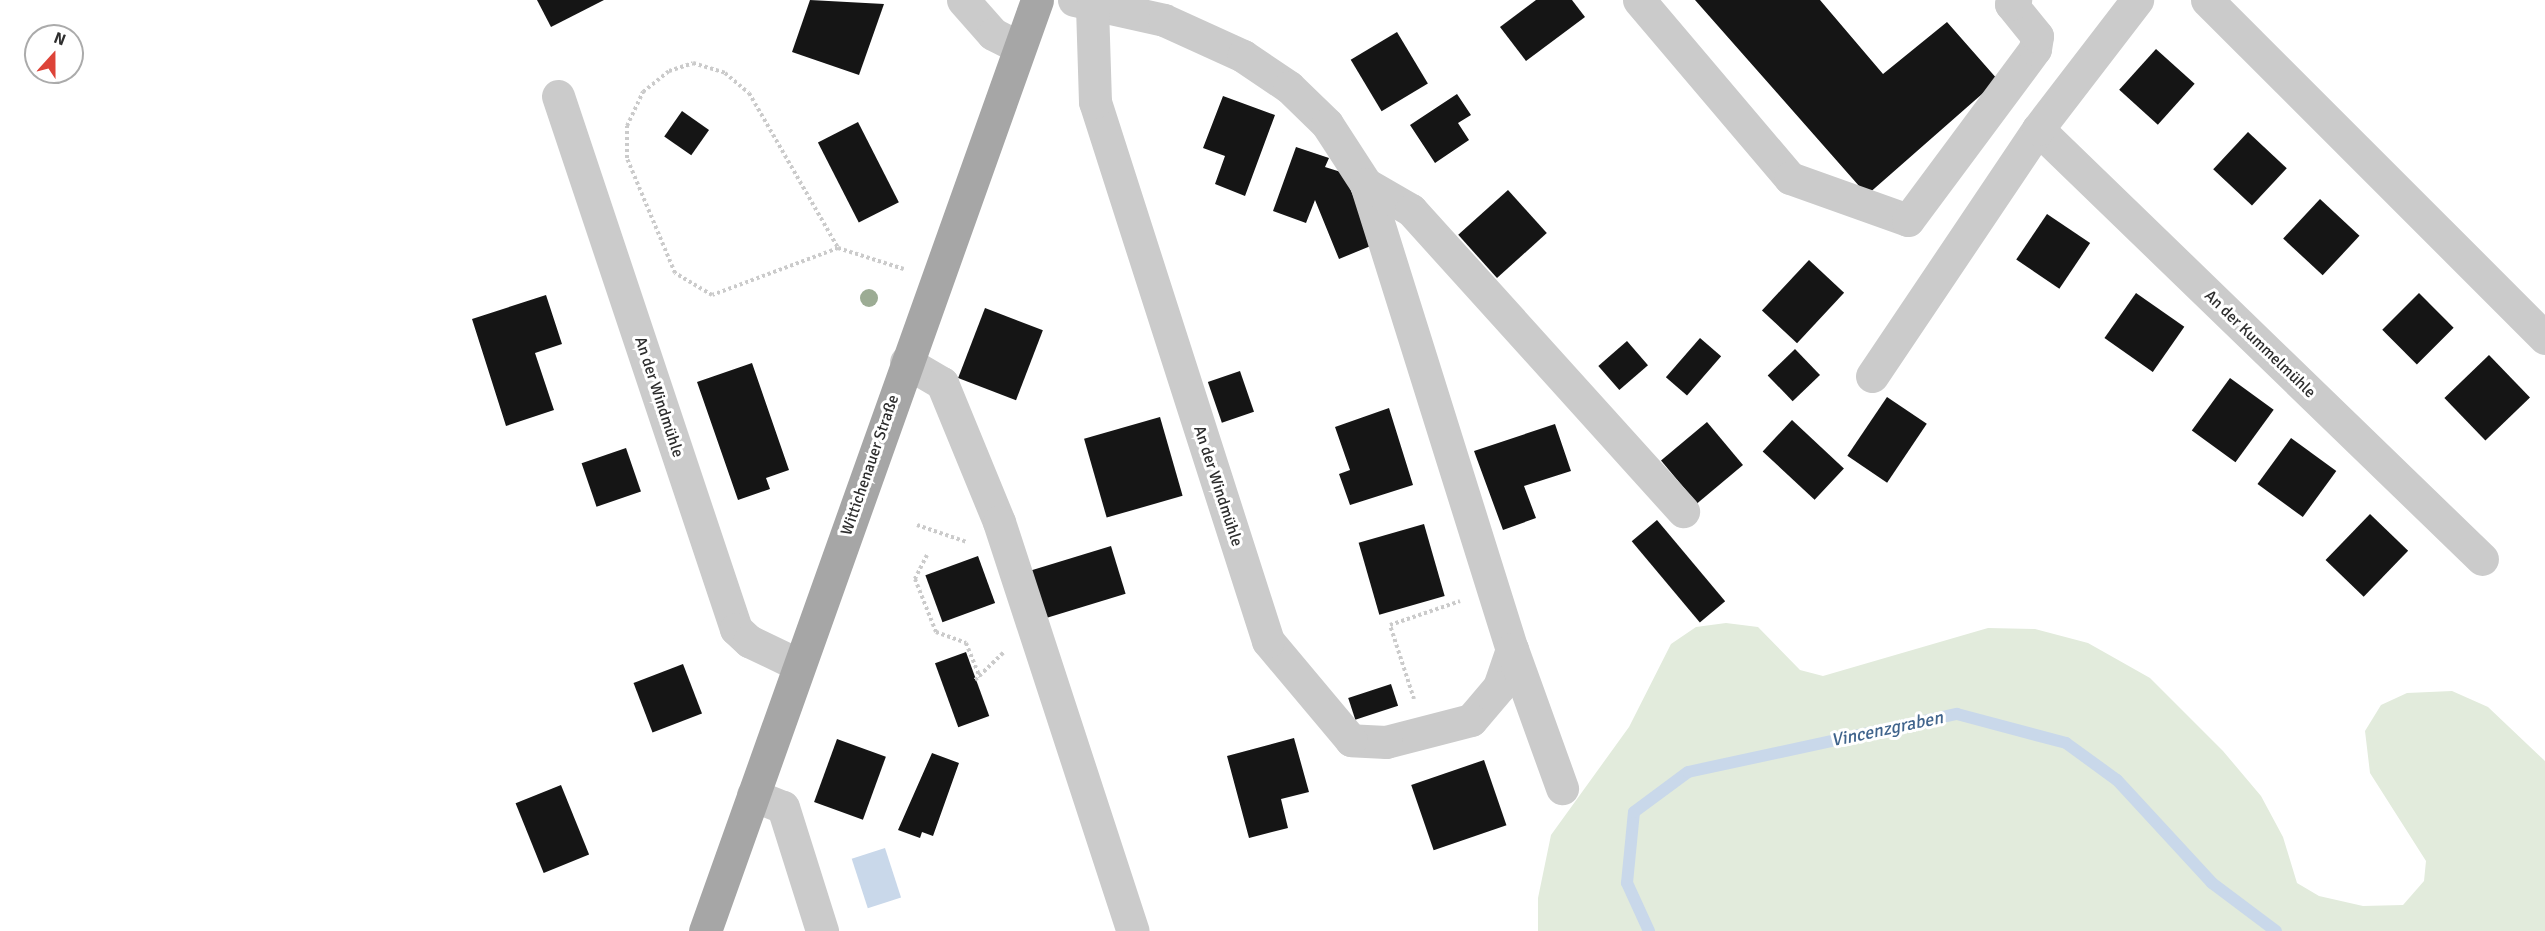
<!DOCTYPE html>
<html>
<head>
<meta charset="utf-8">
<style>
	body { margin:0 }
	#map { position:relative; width:2545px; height:931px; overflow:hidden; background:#fff; font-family:Signika,sans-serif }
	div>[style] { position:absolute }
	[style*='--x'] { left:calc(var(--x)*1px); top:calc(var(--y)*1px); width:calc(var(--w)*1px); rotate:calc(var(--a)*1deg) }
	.green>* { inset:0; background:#e2ebdc }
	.water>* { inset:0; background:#c9d8ea; transform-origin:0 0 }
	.stream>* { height:12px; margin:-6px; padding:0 6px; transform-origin:6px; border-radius:6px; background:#c9d8ea }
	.building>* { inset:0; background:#151515; transform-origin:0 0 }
	.path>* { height:4px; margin-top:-2px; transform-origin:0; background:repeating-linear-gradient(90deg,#cbcbcb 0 3px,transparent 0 6px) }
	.minor>* { height:33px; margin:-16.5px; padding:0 16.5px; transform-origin:16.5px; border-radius:16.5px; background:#cbcbcb }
	.major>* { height:33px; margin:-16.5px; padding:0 16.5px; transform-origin:16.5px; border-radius:16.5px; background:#a6a6a6 }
	.trees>* { width:18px; height:18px; margin:-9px; border-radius:50%; background:#9cac94 }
	span { translate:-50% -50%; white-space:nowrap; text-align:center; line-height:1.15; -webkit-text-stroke:6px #fff; paint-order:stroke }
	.street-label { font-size:16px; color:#2e2e2e }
	.water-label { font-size:18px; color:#40648c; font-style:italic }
	.north { position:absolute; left:24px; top:24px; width:60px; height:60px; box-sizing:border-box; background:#fff; border:2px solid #ababab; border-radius:50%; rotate:21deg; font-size:16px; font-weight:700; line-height:24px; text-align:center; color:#2e2e2e }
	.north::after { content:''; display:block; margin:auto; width:21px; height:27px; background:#dd4338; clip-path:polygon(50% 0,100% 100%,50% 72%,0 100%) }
</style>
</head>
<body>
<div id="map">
	<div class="green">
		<i style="clip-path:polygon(1726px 623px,1758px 627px,1800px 670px,1823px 676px,1988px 628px,2035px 629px,2088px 643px,2150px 678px,2223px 751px,2261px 796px,2283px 837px,2297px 883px,2319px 896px,2363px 906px,2403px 905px,2424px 881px,2426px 861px,2370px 773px,2365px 731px,2381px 705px,2407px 693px,2452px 691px,2488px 707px,2545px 761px,2545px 931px,1538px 931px,1538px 898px,1551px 835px,1629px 727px,1671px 644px,1696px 627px)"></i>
	</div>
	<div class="water">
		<i style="left:885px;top:848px;width:52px;height:35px;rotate:72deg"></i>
	</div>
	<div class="stream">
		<i style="--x:1649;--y:931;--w:53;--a:-114.6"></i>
		<i style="--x:1627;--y:883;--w:71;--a:-84.4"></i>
		<i style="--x:1634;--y:812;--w:67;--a:-36.5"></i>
		<i style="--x:1688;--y:772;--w:275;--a:-12.2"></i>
		<i style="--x:1957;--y:714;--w:113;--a:14.9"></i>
		<i style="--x:2066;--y:743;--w:63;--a:36"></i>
		<i style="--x:2117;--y:780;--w:140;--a:47.3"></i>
		<i style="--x:2212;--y:883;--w:80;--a:36.9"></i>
	</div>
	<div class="building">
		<i style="clip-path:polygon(537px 0,604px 0,551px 27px)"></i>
		<i style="clip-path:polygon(810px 0,884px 4px,859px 75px,792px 52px)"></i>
		<i style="clip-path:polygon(1536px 0,1572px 0,1585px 17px,1526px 61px,1500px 27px)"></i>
		<i style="clip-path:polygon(1695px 0,1820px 0,1883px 74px,1947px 22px,1998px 80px,1867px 195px)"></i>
		<i style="left:1397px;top:32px;width:60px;height:54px;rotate:59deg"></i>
		<i style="left:2156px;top:49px;width:52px;height:55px;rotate:42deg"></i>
		<i style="clip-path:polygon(1457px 94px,1471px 115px,1458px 123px,1469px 140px,1435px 163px,1410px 125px)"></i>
		<i style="clip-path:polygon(1223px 96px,1275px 115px,1245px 196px,1215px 184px,1225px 156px,1203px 148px)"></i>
		<i style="left:682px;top:111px;width:33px;height:31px;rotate:35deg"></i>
		<i style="left:858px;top:122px;width:90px;height:45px;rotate:63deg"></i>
		<i style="left:2248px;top:132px;width:53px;height:51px;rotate:43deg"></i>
		<i style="clip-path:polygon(1296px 147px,1329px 158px,1325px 167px,1344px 173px,1373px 245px,1339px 259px,1315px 200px,1306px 223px,1273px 211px)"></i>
		<i style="left:1508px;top:190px;width:58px;height:67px;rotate:48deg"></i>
		<i style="left:2320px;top:199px;width:54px;height:54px;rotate:43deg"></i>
		<i style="left:2047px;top:214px;width:52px;height:55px;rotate:34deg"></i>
		<i style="left:1809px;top:260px;width:48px;height:69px;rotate:43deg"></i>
		<i style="left:2136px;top:293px;width:59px;height:55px;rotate:35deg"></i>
		<i style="left:2419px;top:293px;width:49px;height:52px;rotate:45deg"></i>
		<i style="clip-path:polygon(546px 295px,562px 344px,535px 353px,554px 410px,506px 426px,472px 319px)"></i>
		<i style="left:985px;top:308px;width:62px;height:75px;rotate:21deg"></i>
		<i style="left:1700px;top:338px;width:28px;height:52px;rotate:41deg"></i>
		<i style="left:1627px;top:341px;width:32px;height:38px;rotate:49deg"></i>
		<i style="left:1795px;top:349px;width:36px;height:38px;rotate:46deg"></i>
		<i style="left:2489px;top:355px;width:59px;height:62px;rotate:46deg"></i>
		<i style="clip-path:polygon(752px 363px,789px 470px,766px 478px,770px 489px,738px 500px,697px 382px)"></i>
		<i style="left:1240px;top:371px;width:43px;height:34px;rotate:71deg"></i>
		<i style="left:2230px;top:378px;width:54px;height:65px;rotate:36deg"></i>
		<i style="left:1887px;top:397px;width:48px;height:71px;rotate:34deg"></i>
		<i style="clip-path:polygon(1389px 408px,1413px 485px,1350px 505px,1339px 474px,1350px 470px,1335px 427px)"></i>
		<i style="left:1160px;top:417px;width:82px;height:79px;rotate:74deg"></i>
		<i style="left:1792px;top:420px;width:71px;height:43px;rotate:43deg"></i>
		<i style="left:1707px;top:422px;width:56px;height:60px;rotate:50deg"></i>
		<i style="clip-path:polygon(1555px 424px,1571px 471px,1524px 486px,1536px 518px,1503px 530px,1474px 451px)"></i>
		<i style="left:2291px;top:438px;width:56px;height:57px;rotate:36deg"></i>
		<i style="left:626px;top:448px;width:46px;height:47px;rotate:71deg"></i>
		<i style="left:2370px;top:514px;width:53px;height:64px;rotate:44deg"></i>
		<i style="left:1657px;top:520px;width:106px;height:33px;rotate:50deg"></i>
		<i style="left:1424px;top:524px;width:75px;height:68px;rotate:74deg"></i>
		<i style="left:1111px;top:546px;width:50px;height:83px;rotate:73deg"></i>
		<i style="left:978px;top:556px;width:50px;height:56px;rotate:70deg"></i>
		<i style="left:966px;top:652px;width:68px;height:33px;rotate:70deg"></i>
		<i style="left:683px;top:664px;width:53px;height:53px;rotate:69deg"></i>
		<i style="left:1391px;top:684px;width:23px;height:45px;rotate:72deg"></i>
		<i style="clip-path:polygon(1294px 738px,1309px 792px,1281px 799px,1288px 828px,1249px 838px,1227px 756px)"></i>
		<i style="left:837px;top:739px;width:52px;height:67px;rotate:20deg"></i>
		<i style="clip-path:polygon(932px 753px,959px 763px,933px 836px,922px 832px,920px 838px,898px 830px)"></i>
		<i style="left:1484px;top:760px;width:69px;height:77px;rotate:71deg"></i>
		<i style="left:561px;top:785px;width:75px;height:49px;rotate:68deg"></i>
	</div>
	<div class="path">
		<i style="--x:838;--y:248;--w:134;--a:159.5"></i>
		<i style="--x:712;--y:295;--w:43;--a:-149.3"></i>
		<i style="--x:675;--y:273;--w:125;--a:-112.7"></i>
		<i style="--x:627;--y:158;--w:32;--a:-90"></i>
		<i style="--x:627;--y:126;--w:38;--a:-65"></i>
		<i style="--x:643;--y:92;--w:33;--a:-39"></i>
		<i style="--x:669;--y:71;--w:25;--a:-18"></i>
		<i style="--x:693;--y:63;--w:34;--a:17"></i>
		<i style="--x:725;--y:73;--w:31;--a:40"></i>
		<i style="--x:749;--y:93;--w:179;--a:60.1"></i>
		<i style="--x:838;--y:248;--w:69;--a:17.7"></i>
		<i style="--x:917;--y:525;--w:53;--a:18.8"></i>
		<i style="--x:927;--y:555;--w:27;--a:117"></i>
		<i style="--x:915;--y:579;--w:57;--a:68.4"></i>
		<i style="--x:936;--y:632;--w:32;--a:20"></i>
		<i style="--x:966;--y:643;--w:37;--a:68"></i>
		<i style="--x:975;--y:680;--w:40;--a:-44"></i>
		<i style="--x:1414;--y:699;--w:78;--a:-108"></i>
		<i style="--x:1390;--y:625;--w:74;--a:-18.9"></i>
	</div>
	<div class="minor">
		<i style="--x:963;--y:0;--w:45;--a:48.6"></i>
		<i style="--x:993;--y:34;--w:29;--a:27"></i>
		<i style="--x:1074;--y:0;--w:92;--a:12.5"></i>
		<i style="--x:1164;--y:20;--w:87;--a:24.5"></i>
		<i style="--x:1243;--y:56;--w:55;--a:34"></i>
		<i style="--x:1289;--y:87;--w:53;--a:44.2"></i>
		<i style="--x:1327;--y:124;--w:72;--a:57"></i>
		<i style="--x:1366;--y:184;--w:487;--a:72.6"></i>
		<i style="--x:1512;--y:649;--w:40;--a:108.9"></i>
		<i style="--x:1499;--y:687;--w:43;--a:130.3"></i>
		<i style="--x:1471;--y:720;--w:88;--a:165.5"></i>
		<i style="--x:1386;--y:742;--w:35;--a:-177"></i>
		<i style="--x:1351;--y:740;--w:129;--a:-130"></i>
		<i style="--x:1268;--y:641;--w:566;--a:-107.79"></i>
		<i style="--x:1095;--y:102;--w:95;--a:-91.8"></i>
		<i style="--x:1639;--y:0;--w:233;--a:49.7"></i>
		<i style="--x:1790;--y:178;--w:125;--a:19.6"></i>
		<i style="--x:1908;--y:220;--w:213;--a:-53.4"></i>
		<i style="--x:2035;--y:49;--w:13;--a:-81"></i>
		<i style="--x:2037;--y:36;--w:41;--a:-129.1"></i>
		<i style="--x:2011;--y:4;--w:6;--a:-45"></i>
		<i style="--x:2207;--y:0;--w:478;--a:45"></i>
		<i style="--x:558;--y:96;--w:562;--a:71.53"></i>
		<i style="--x:736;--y:629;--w:18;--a:43"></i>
		<i style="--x:749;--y:641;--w:55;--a:25.6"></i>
		<i style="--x:2038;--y:129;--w:618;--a:44.08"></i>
		<i style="--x:1366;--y:184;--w:52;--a:30"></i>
		<i style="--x:1411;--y:210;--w:406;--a:47.9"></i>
		<i style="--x:906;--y:362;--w:42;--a:30.3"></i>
		<i style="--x:942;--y:383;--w:150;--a:67.7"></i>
		<i style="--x:999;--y:522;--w:430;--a:71.9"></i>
		<i style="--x:1872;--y:376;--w:298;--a:-56.1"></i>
		<i style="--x:2038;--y:129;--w:163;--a:-52.5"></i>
		<i style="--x:1512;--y:649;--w:148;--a:70.2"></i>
		<i style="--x:753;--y:795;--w:32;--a:22"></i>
		<i style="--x:783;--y:807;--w:130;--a:72.5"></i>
	</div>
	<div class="major">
		<i style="--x:705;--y:931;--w:988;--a:-70.37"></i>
	</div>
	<div class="trees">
		<i style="left:869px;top:298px"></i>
	</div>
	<div class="street-label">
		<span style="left:2260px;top:344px;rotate:44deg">An der Kummelmühle</span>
		<span style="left:659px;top:397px;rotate:72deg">An der Windmühle</span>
		<span style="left:870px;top:465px;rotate:-71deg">Wittichenauer Straße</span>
		<span style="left:1218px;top:486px;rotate:72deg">An der Windmühle</span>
	</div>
	<div class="water-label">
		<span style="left:1887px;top:729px;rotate:-12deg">Vincenzgraben</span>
	</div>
	<div class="north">N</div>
</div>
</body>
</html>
